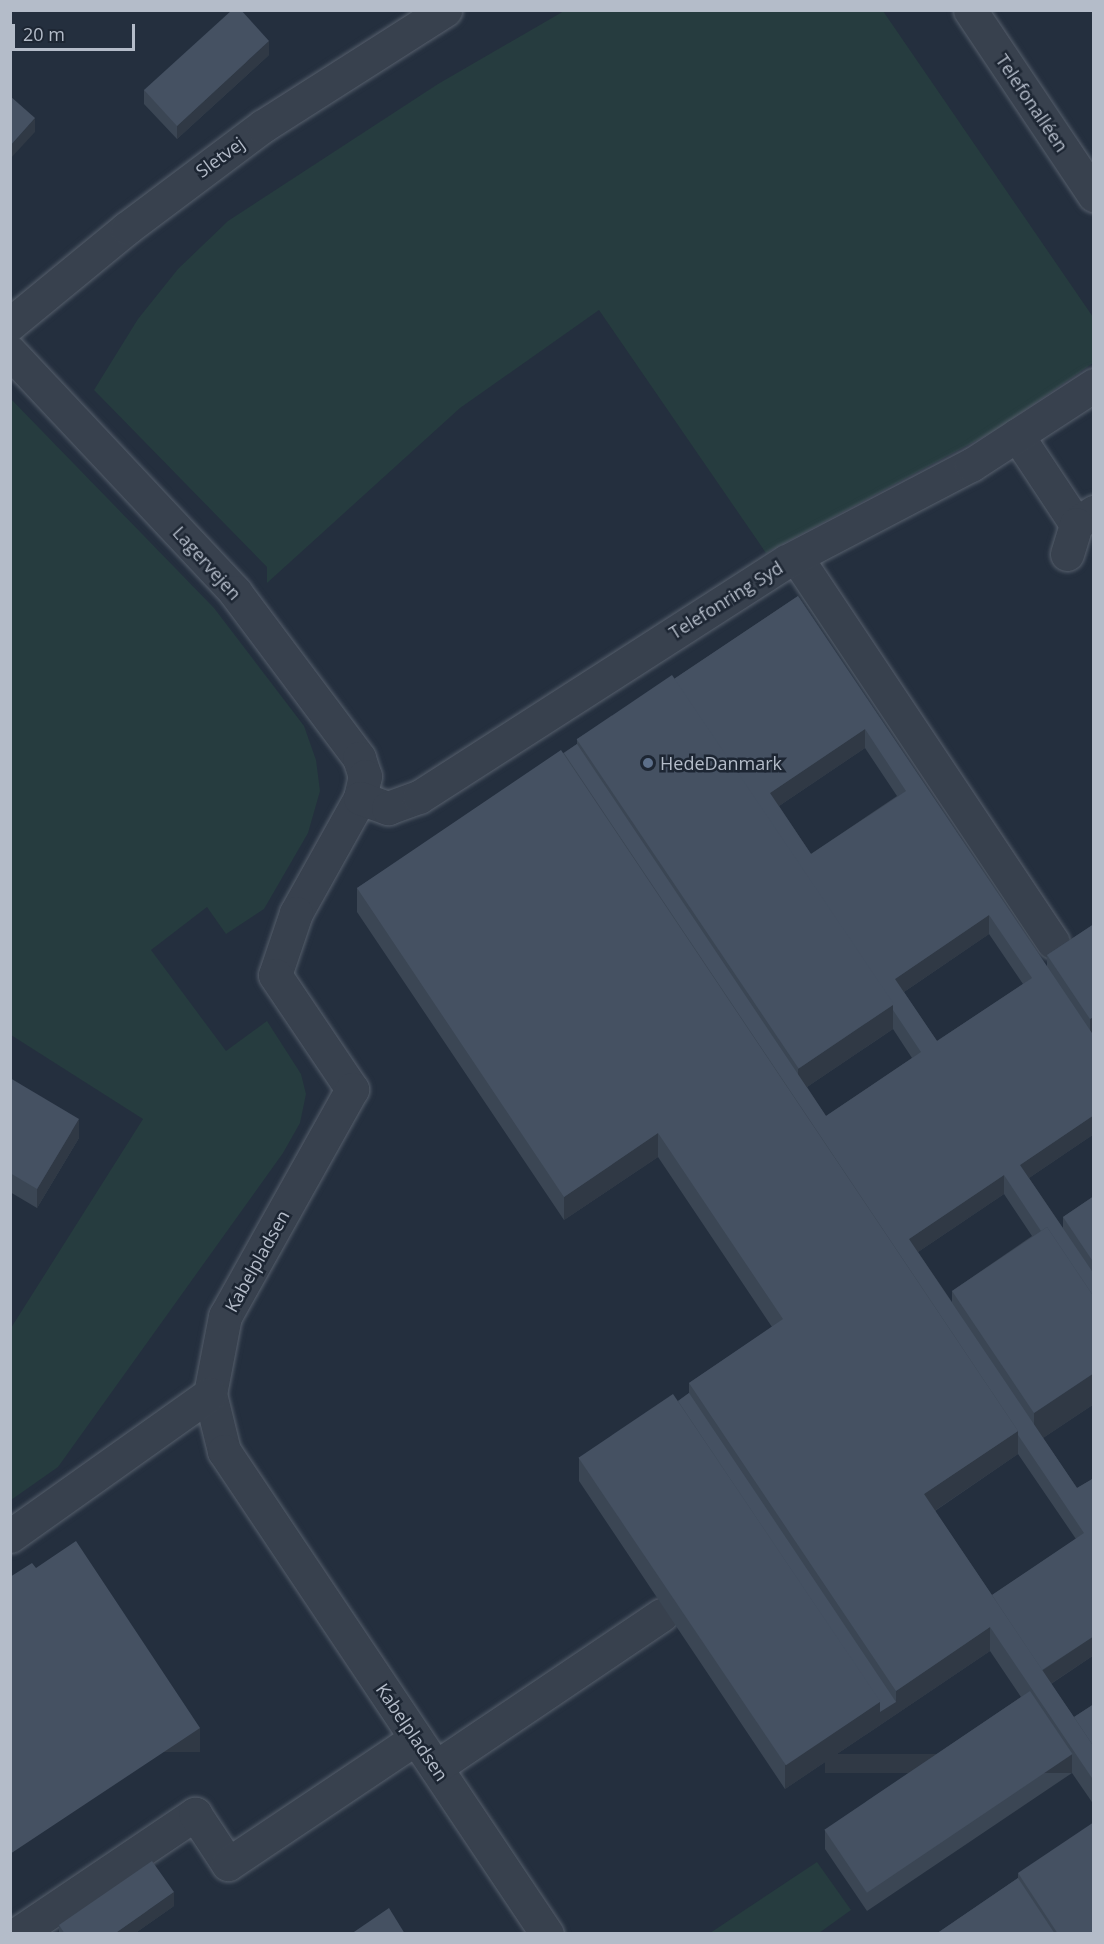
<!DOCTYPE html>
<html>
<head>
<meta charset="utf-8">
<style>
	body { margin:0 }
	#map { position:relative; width:1104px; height:1944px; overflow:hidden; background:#242f3e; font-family:"Open Sans",sans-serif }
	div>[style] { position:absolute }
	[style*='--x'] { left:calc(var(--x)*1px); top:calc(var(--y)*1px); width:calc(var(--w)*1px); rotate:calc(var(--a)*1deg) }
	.green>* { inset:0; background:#263c3f }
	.roads { filter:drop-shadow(0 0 2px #565f6c) drop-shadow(0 0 2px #565f6c) }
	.minor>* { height:33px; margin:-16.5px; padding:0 16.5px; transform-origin:16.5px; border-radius:16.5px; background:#38414e }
	.wall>* { inset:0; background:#3b4654 }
	.shaded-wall>* { inset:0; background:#303945; transform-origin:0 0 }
	.building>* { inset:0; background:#455162; transform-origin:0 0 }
	.dots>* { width:16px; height:16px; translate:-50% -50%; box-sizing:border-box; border:3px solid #1d2633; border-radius:50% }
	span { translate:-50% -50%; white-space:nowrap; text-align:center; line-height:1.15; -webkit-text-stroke:5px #1d2633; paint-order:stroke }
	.street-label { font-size:18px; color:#b4bcc9 }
	.poi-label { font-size:18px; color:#b4bcc9 }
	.left { translate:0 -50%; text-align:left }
	.frame { position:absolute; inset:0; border:12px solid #b4bcc9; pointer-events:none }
	.scale { position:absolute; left:12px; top:24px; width:123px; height:27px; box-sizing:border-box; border:3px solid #b4bcc9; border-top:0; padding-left:8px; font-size:18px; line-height:21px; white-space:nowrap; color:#b4bcc9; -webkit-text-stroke:4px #1d2633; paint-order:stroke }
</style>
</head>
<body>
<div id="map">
	<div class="green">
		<i style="clip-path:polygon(564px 11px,883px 11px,1093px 317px,1093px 363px,996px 430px,766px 553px,599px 310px,460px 408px,267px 583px,267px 567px,94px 390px,138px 319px,178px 269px,228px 221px,438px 84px)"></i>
		<i style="clip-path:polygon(10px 398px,214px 608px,304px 726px,316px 760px,320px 791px,308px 833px,264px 909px,226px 934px,207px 907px,151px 950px,226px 1051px,267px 1021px,301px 1074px,306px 1094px,300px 1123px,283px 1153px,58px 1467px,11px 1500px,11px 1328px,143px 1119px,11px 1035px)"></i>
		<i style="clip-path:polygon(817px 1862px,851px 1910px,819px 1933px,710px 1933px)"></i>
	</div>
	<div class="roads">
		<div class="minor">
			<i style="--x:970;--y:10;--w:223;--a:56.2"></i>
			<i style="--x:10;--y:324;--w:151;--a:-39.4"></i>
			<i style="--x:127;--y:228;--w:170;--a:-36.9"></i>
			<i style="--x:263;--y:126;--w:216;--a:-32.5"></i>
			<i style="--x:10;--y:352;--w:329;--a:46.8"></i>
			<i style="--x:235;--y:592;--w:207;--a:53.2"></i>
			<i style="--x:359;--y:758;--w:19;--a:72"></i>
			<i style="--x:365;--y:776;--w:23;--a:103"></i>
			<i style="--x:360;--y:798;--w:132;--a:119.1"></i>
			<i style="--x:296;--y:913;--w:65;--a:108.7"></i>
			<i style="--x:275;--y:975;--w:138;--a:56"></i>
			<i style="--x:352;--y:1089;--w:260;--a:119.2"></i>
			<i style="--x:225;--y:1316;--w:79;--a:100.9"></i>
			<i style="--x:210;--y:1394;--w:59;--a:76.2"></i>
			<i style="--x:224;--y:1451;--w:581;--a:56.23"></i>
			<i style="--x:1017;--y:435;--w:107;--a:56.5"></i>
			<i style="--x:1076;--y:524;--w:22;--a:-34"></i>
			<i style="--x:1067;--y:554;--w:31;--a:-73"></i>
			<i style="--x:796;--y:557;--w:463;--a:56.3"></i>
			<i style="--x:360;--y:798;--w:30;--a:20"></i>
			<i style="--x:388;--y:808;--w:33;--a:-20"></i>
			<i style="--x:419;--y:797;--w:437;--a:-32.7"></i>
			<i style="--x:787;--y:561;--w:208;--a:-27.6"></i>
			<i style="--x:971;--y:465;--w:147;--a:-33"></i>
			<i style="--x:10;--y:1536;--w:245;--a:-35.4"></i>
			<i style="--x:436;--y:1767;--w:272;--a:-34"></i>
			<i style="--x:17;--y:1934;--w:215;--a:-34"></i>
			<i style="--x:195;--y:1814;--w:60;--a:56.6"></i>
			<i style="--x:228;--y:1864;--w:226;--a:-33.8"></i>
		</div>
	</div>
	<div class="wall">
		<i style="clip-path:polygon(269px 55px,177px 139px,144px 104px,144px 90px)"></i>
		<i style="clip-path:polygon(evenodd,798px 596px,1047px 967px,1047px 955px,1094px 924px,1094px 1134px,1029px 1178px,1063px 1228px,1063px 1217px,1094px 1196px,1094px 1404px,1043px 1438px,1077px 1488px,1094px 1478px,1094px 1655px,1051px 1684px,1074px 1717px,1094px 1704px,1094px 1805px,1072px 1773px,867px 1911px,825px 1849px,825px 1830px,1021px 1697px,990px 1651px,785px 1789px,579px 1481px,579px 1458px,678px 1401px,689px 1393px,689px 1383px,772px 1327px,658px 1157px,564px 1220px,357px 912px,357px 888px,577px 744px,577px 739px,674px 679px,798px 596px,865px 748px,897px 796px,811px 854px,779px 806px,865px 748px,798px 596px,989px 934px,1023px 984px,937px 1041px,904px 992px,989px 934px,798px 596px,893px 1029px,912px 1058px,826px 1116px,807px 1087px,893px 1029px,798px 596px,1004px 1194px,1032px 1236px,952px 1291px,952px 1302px,918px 1252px,1004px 1194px,798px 596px,1018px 1454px,1076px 1539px,992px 1595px,935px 1511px,1018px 1454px)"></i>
		<i style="clip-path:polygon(10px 1078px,79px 1138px,37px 1208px,10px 1192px)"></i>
		<i style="clip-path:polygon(1018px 1873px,1094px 1934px,936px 1934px,1018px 1878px)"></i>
		<i style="clip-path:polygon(174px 1906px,134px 1934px,59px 1934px,59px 1925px)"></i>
	</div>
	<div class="shaded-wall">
		<i style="clip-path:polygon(269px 41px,269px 55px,177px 139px,177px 126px)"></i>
		<i style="clip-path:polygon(35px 118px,35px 132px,10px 159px,10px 146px)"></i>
		<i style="clip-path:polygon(865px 729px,865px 748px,770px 812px,770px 793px)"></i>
		<i style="clip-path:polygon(989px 915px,989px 934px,895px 998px,895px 979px)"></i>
		<i style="clip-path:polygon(893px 1005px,893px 1029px,798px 1093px,798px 1069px)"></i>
		<i style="left:1094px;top:1017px;width:31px;height:4px;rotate:90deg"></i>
		<i style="clip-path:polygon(1094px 1115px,1094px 1134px,1020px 1184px,1020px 1165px)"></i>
		<i style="clip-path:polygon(79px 1119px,79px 1138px,37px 1208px,37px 1189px)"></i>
		<i style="clip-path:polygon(658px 1133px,658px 1157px,564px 1220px,564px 1197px)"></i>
		<i style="clip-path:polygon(1004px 1175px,1004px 1194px,909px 1258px,909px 1239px)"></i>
		<i style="clip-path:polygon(1094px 1373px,1094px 1404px,1034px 1444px,1034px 1413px)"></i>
		<i style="clip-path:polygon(1018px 1431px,1018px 1454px,924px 1518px,924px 1494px)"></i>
		<i style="clip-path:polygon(990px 1627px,990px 1651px,785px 1789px,785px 1765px,880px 1702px,896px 1702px,896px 1691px)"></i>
		<i style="clip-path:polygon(1094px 1636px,1094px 1655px,1040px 1691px,1040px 1672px)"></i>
		<i style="left:200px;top:1728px;width:24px;height:228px;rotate:90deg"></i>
		<i style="left:1072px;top:1754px;width:19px;height:247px;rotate:90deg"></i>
		<i style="clip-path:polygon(174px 1892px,174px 1906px,134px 1934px,117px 1934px,117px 1932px)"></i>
	</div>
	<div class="building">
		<i style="clip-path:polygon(232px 10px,241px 10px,269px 41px,177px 126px,144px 90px)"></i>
		<i style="clip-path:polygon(10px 96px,35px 118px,10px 146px)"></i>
		<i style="clip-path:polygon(evenodd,798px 596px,1094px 1036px,1094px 1115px,1020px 1165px,1094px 1274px,1094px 1297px,1047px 1227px,1041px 1231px,1004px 1175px,909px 1239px,1077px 1488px,1094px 1478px,1094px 1636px,1042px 1670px,992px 1595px,1084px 1533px,1018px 1435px,1018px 1431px,564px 753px,577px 744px,826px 1116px,921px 1052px,893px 1010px,893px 1005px,674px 679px,798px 596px,865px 729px,906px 791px,811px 854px,770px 793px,865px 729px,798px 596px,989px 915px,1032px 978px,937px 1041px,895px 979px,989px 915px)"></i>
		<i style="left:672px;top:675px;width:397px;height:115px;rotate:56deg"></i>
		<i style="clip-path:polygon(561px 750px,1018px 1431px,924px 1494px,1094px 1747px,1094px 1781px,990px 1627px,896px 1691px,689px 1383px,783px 1319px,658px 1133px,564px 1197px,357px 888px)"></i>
		<i style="clip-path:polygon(1094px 924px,1094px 1017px,1090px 1019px,1047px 955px)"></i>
		<i style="clip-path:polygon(10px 1078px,79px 1119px,37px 1189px,10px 1173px)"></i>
		<i style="clip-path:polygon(1094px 1196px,1094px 1263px,1063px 1217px)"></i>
		<i style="clip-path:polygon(1047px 1227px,1094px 1297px,1094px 1373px,1034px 1413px,952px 1291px)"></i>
		<i style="clip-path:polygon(689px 1393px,896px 1702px,880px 1712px,880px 1702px,678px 1401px)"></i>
		<i style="left:673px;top:1394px;width:371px;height:114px;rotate:56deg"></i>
		<i style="clip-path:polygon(76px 1541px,200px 1728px,10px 1854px,10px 1577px,32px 1563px,36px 1568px)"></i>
		<i style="left:1030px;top:1691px;width:76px;height:248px;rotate:56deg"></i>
		<i style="clip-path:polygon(1094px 1704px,1094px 1747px,1074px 1717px)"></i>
		<i style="clip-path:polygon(1094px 1822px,1094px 1934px,1058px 1934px,1018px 1873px)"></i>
		<i style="clip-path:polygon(152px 1861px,174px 1892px,117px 1932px,118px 1934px,65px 1934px,59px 1925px)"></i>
		<i style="clip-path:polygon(1018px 1878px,1055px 1934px,936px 1934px)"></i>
		<i style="clip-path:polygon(389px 1908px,405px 1934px,351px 1934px)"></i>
	</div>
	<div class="dots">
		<i style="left:648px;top:763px;background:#5c6f8a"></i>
	</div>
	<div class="street-label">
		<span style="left:1032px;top:103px;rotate:56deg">Telefonalléen</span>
		<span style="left:220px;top:157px;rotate:-36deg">Sletvej</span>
		<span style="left:207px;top:563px;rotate:48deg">Lagervejen</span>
		<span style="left:726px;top:600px;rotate:-32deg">Telefonring Syd</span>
		<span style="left:257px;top:1261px;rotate:-61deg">Kabelpladsen</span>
		<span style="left:412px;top:1732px;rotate:56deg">Kabelpladsen</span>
	</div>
	<div class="poi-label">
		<span class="left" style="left:660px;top:763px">HedeDanmark</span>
	</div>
	<div class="frame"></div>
	<div class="scale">20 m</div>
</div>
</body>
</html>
